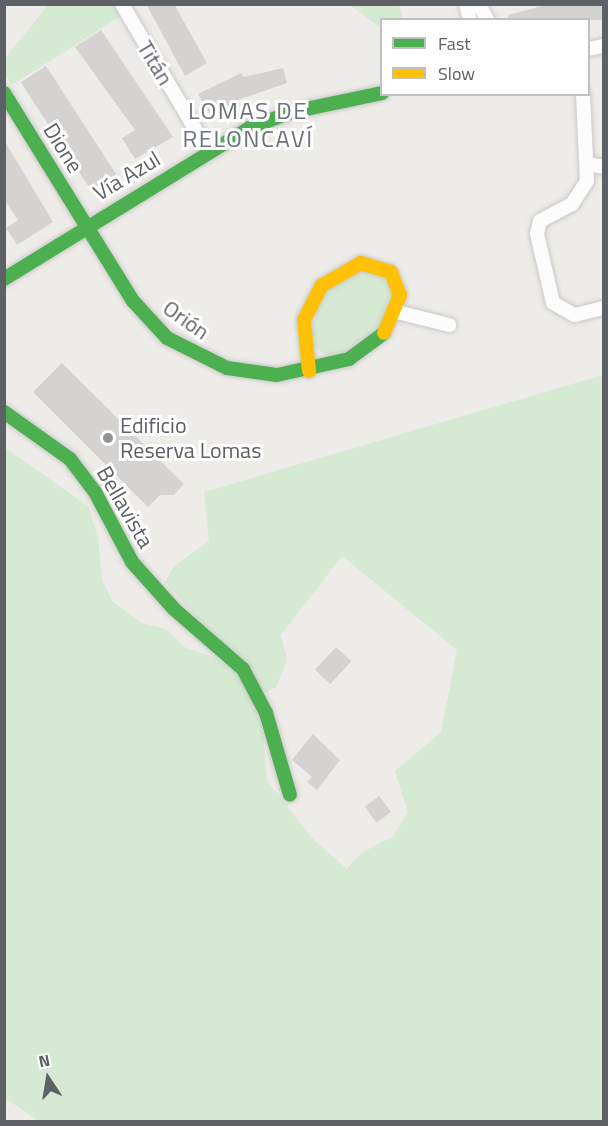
<!DOCTYPE html>
<html>
<head>
<meta charset="utf-8">
<style>
	body { margin:0 }
	#map { position:relative; width:608px; height:1126px; overflow:hidden; background:#eeece8; font-family:"Titillium Web",sans-serif }
	div>[style] { position:absolute }
	[style*='--x'] { left:calc(var(--x)*1px); top:calc(var(--y)*1px); width:calc(var(--w)*1px); rotate:calc(var(--a)*1deg) }
	.green>* { inset:0; background:#d6ead3 }
	.building>* { inset:0; background:#d4d3d1; transform-origin:0 0 }
	.roads { filter:drop-shadow(0 0 2px #c9c9c8) drop-shadow(0 0 2px #c9c9c8) }
	.street>* { height:14px; margin:-7px; padding:0 7px; transform-origin:7px; border-radius:7px; background:#fcfcfc }
	.fast>* { height:14px; margin:-7px; padding:0 7px; transform-origin:7px; border-radius:7px; background:#4caf50 }
	.slow>* { height:14px; margin:-7px; padding:0 7px; transform-origin:7px; border-radius:7px; background:#ffc107 }
	.dots>* { width:16px; height:16px; translate:-50% -50%; box-sizing:border-box; border:3px solid #fff; border-radius:50% }
	span { translate:-50% -50%; white-space:nowrap; text-align:center; line-height:1.15; -webkit-text-stroke:6px #fff; paint-order:stroke }
	.street-label { font-size:22px; color:#5d6166 }
	.poi-label { font-size:22px; color:#5d6166 }
	.left { translate:0 -50%; text-align:left }
	.neighbourhood-label { font-size:24px; color:#6e7378; letter-spacing:1.5px }
	.frame { position:absolute; inset:0; border:6px solid #5d6166; pointer-events:none }
	.legend { position:absolute; left:380px; top:18px; width:210px; height:78px; box-sizing:border-box; background:#fff; border:2px solid #bec0c2; margin:0; padding:8px 10px; list-style:none; font-size:18px; color:#5d6166 }
	.legend li { display:flex; align-items:center; gap:12px; height:30px }
	.legend b { width:30px; border:2px solid #bec0c2 }
	.north { position:absolute; left:18px; top:1048px; width:60px; height:60px; -webkit-text-stroke:4px #fff; paint-order:stroke; rotate:348deg; font-size:16px; font-weight:700; line-height:24px; text-align:center; color:#5d6166 }
	.north::after { content:''; display:block; margin:auto; width:21px; height:27px; background:#5d6166; clip-path:polygon(50% 0,100% 100%,50% 72%,0 100%) }
</style>
</head>
<body>
<div id="map">
	<div class="green">
		<i style="clip-path:polygon(48px 5px,115px 5px,121px 16px,12px 85px,5px 75px,5px 58px)"></i>
		<i style="clip-path:polygon(350px 5px,399px 5px,403px 19px,382px 20px,381px 28px)"></i>
		<i style="clip-path:polygon(377px 270px,392px 290px,382px 327px,351px 351px,328px 356px,317px 349px,309px 336px,323px 293px,346px 274px)"></i>
		<i style="clip-path:polygon(603px 375px,603px 1121px,40px 1122px,5px 1098px,4px 447px,88px 506px,98px 536px,102px 580px,113px 602px,142px 623px,166px 629px,184px 647px,216px 658px,245px 679px,263px 730px,267px 781px,314px 840px,347px 869px,361px 853px,392px 837px,408px 813px,395px 771px,441px 732px,457px 650px,342px 556px,281px 635px,287px 660px,276px 687px,265px 693px,165px 582px,174px 566px,209px 541px,204px 492px)"></i>
	</div>
	<div class="building">
		<i style="clip-path:polygon(146px 4px,174px 4px,207px 63px,185px 76px)"></i>
		<i style="clip-path:polygon(550px 4px,603px 4px,603px 20px,509px 20px,508px 15px)"></i>
		<i style="clip-path:polygon(101px 30px,173px 137px,135px 159px,122px 138px,135px 130px,75px 47px)"></i>
		<i style="left:46px;top:66px;width:129px;height:30px;rotate:57deg"></i>
		<i style="clip-path:polygon(283px 68px,287px 83px,238px 100px,211px 116px,198px 94px,241px 73px,244px 77px)"></i>
		<i style="clip-path:polygon(4px 140px,53px 222px,17px 245px,6px 228px,18px 220px,4px 199px)"></i>
		<i style="clip-path:polygon(62px 363px,184px 484px,174px 495px,160px 495px,148px 507px,33px 392px)"></i>
		<i style="left:336px;top:647px;width:21px;height:31px;rotate:43deg"></i>
		<i style="clip-path:polygon(313px 734px,340px 760px,317px 790px,307px 782px,312px 777px,292px 760px)"></i>
		<i style="left:379px;top:796px;width:20px;height:18px;rotate:53deg"></i>
	</div>
	<div class="roads">
		<div class="street">
			<i style="--x:122;--y:4;--w:170;--a:59.7"></i>
			<i style="--x:466;--y:4;--w:16;--a:76"></i>
			<i style="--x:479;--y:4;--w:18;--a:63"></i>
			<i style="--x:588;--y:49;--w:16;--a:-11"></i>
			<i style="--x:583;--y:94;--w:87;--a:87.4"></i>
			<i style="--x:587;--y:181;--w:27;--a:123"></i>
			<i style="--x:572;--y:204;--w:36;--a:152"></i>
			<i style="--x:540;--y:221;--w:13;--a:103"></i>
			<i style="--x:537;--y:234;--w:71;--a:76.9"></i>
			<i style="--x:553;--y:303;--w:25;--a:29"></i>
			<i style="--x:575;--y:315;--w:30;--a:-14"></i>
			<i style="--x:587;--y:164;--w:17;--a:10"></i>
			<i style="--x:397;--y:312;--w:54;--a:14"></i>
		</div>
		<div class="fast">
			<i style="--x:4;--y:93;--w:245;--a:58.2"></i>
			<i style="--x:133;--y:301;--w:50;--a:47.4"></i>
			<i style="--x:167;--y:338;--w:67;--a:26.6"></i>
			<i style="--x:227;--y:368;--w:50;--a:8"></i>
			<i style="--x:277;--y:375;--w:74;--a:-12.5"></i>
			<i style="--x:349;--y:359;--w:44;--a:-36.6"></i>
			<i style="--x:4;--y:279;--w:288;--a:-31.6"></i>
			<i style="--x:249;--y:128;--w:46;--a:-20.4"></i>
			<i style="--x:292;--y:112;--w:92;--a:-11.9"></i>
			<i style="--x:4;--y:412;--w:81;--a:35.5"></i>
			<i style="--x:70;--y:459;--w:41;--a:52.9"></i>
			<i style="--x:95;--y:492;--w:79;--a:62.1"></i>
			<i style="--x:132;--y:562;--w:63;--a:48.2"></i>
			<i style="--x:174;--y:609;--w:91;--a:41"></i>
			<i style="--x:243;--y:669;--w:50;--a:62.4"></i>
			<i style="--x:266;--y:713;--w:85;--a:73.7"></i>
		</div>
		<div class="slow">
			<i style="--x:309;--y:371;--w:51;--a:-95.6"></i>
			<i style="--x:304;--y:320;--w:38;--a:-63"></i>
			<i style="--x:321;--y:286;--w:46;--a:-29.9"></i>
			<i style="--x:361;--y:263;--w:31;--a:17"></i>
			<i style="--x:391;--y:272;--w:25;--a:69"></i>
			<i style="--x:400;--y:295;--w:41;--a:112.8"></i>
		</div>
	</div>
	<div class="dots">
		<i style="left:108px;top:438px;background:#909294"></i>
	</div>
	<div class="street-label">
		<span style="left:155px;top:63px;rotate:59deg">Titán</span>
		<span style="left:63px;top:148px;rotate:58deg">Dione</span>
		<span style="left:127px;top:176px;rotate:-31deg">Vía Azul</span>
		<span style="left:186px;top:320px;rotate:35deg">Orión</span>
		<span style="left:125px;top:507px;rotate:60deg">Bellavista</span>
	</div>
	<div class="poi-label">
		<span class="left" style="left:120px;top:438px">Edificio<br>Reserva Lomas</span>
	</div>
	<div class="neighbourhood-label">
		<span style="left:248px;top:125px">LOMAS DE<br>RELONCAVÍ</span>
	</div>
	<div class="frame"></div>
	<ul class="legend">
	<li><b style="height:8px;background:#4caf50"></b>Fast</li>
	<li><b style="height:8px;background:#ffc107"></b>Slow</li>
	</ul>
	<div class="north">N</div>
</div>
</body>
</html>
